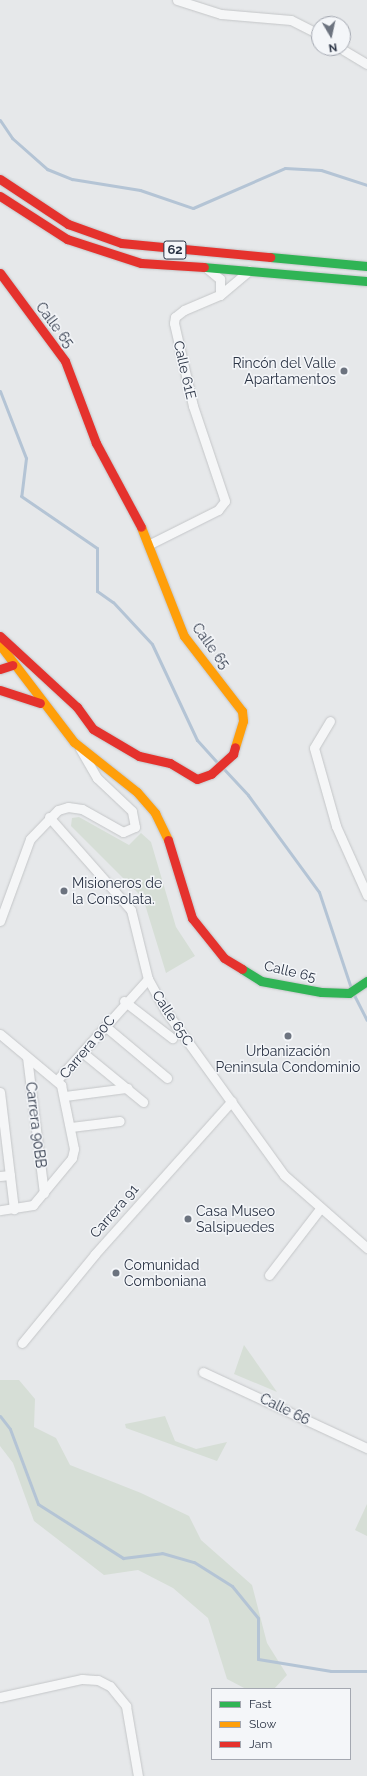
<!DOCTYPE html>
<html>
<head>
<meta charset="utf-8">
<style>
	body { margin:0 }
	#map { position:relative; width:367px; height:1776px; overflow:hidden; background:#e6e8ea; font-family:Raleway,sans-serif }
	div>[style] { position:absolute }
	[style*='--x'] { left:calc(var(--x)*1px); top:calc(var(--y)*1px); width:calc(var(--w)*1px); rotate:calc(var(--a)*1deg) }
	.green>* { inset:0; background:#d6ded6 }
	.stream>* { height:3px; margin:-1.5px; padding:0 1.5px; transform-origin:1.5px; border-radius:1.5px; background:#b4c4d5 }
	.roads { filter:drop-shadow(0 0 1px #c4c6c8) drop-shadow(0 0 1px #c4c6c8) }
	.street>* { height:9px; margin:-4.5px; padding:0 4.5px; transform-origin:4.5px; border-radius:4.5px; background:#f5f6f7 }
	.fast>* { height:9px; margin:-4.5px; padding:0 4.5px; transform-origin:4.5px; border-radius:4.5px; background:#30b455 }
	.slow>* { height:9px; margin:-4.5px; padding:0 4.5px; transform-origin:4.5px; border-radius:4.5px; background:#ff9f0a }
	.jam>* { height:9px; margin:-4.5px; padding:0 4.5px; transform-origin:4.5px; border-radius:4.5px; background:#e5322d }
	.dots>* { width:11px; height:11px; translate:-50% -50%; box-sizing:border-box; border:2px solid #f4f6f9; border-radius:50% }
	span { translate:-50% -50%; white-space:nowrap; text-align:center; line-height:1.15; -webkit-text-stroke:3px #f4f6f9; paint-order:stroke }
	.shield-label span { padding:1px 3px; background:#f4f6f9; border:1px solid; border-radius:3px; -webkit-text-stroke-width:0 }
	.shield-label { font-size:13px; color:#2b3445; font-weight:700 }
	.street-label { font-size:14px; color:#2b3445 }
	.poi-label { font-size:14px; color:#2b3445 }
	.right { translate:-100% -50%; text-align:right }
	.left { translate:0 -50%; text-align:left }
	.legend { position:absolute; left:211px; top:1688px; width:140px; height:72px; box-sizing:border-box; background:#f4f6f9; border:1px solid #a4a8b1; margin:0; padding:5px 7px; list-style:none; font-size:12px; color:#2b3445 }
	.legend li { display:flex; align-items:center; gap:8px; height:20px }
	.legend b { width:20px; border:1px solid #a4a8b1 }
	.north { position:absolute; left:311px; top:16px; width:40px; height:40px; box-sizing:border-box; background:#f4f6f9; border:1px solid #a4a8b1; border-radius:50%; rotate:171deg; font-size:11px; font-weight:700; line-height:16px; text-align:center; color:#2b3445 }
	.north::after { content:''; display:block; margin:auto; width:14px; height:18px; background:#6c737f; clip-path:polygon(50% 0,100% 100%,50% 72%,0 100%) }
</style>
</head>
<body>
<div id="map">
	<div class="green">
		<i style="clip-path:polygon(79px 817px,129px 845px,141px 833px,151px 842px,176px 927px,195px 956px,166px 973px,143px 898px,71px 826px,72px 818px)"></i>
		<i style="clip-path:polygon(244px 1345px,277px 1392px,234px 1374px)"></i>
		<i style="clip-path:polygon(0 1380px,19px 1380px,35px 1399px,34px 1427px,56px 1438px,70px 1465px,141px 1493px,189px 1516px,201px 1540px,252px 1585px,267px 1643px,287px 1675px,274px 1689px,246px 1689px,227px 1679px,208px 1618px,173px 1588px,138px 1570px,104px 1575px,34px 1521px,13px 1463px,0 1446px)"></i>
		<i style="clip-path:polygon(165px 1416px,175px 1441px,196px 1449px,227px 1442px,217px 1461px,126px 1428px,125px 1424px)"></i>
		<i style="clip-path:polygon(367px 1504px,367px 1536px,355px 1530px)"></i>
	</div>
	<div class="stream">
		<i style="--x:0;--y:120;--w:22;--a:56"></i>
		<i style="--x:12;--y:138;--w:47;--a:41.5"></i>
		<i style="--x:47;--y:169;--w:27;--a:22"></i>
		<i style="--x:72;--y:179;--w:69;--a:9.2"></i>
		<i style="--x:140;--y:190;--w:56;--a:18.8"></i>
		<i style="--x:193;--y:208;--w:100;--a:-23.5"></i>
		<i style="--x:285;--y:168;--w:36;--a:3"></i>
		<i style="--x:321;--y:170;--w:48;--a:18.1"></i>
		<i style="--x:0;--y:391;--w:72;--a:68.8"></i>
		<i style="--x:26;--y:458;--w:38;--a:97"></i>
		<i style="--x:21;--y:496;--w:92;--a:34.4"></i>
		<i style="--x:97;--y:548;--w:43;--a:90"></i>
		<i style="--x:97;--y:591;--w:19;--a:35"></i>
		<i style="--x:113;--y:602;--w:57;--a:47.1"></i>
		<i style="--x:152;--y:644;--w:106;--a:64.9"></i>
		<i style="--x:197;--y:740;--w:31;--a:48"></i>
		<i style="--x:222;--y:767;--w:38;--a:47"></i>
		<i style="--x:248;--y:795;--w:120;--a:53.8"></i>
		<i style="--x:319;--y:892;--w:101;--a:71.6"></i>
		<i style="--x:353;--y:993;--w:30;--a:63"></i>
		<i style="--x:0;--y:1416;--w:16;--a:52"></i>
		<i style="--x:10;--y:1429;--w:80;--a:69.5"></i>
		<i style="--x:38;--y:1504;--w:101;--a:32.4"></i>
		<i style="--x:123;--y:1558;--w:39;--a:-7"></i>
		<i style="--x:162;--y:1553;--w:33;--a:16"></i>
		<i style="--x:194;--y:1562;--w:45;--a:32.3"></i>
		<i style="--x:232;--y:1586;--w:41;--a:50.9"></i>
		<i style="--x:258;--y:1618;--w:41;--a:90"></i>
		<i style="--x:258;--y:1659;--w:74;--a:9.3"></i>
		<i style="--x:331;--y:1671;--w:36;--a:0"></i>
	</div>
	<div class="roads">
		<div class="street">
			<i style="--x:177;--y:0;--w:46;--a:17.7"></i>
			<i style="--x:221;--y:14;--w:70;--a:4.9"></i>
			<i style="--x:291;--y:20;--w:31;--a:27"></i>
			<i style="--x:340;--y:48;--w:31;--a:31"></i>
			<i style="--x:208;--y:269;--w:16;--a:40"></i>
			<i style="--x:220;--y:279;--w:16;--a:90"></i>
			<i style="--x:150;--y:544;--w:76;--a:-26.6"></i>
			<i style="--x:218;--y:510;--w:11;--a:-52"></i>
			<i style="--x:225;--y:501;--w:100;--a:-108.6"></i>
			<i style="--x:193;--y:406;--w:85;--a:-102.9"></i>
			<i style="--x:174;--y:323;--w:6;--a:-81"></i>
			<i style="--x:175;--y:317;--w:11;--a:-38"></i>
			<i style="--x:184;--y:310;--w:39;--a:-23"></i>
			<i style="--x:220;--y:295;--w:38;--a:-40"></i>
			<i style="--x:330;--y:721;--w:31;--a:121"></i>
			<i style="--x:314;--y:748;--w:81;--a:74.2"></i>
			<i style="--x:336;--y:826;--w:76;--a:65.8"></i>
			<i style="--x:49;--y:817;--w:124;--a:48.6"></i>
			<i style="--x:131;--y:910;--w:71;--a:76.2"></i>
			<i style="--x:148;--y:979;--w:35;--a:61"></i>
			<i style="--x:165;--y:1010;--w:203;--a:54.2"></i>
			<i style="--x:284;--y:1175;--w:111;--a:41.3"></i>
			<i style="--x:0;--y:921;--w:87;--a:-69.9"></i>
			<i style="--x:30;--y:839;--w:40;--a:-46"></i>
			<i style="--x:58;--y:810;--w:10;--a:-17"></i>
			<i style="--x:68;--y:807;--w:14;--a:8"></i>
			<i style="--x:82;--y:809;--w:47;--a:29.3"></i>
			<i style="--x:123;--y:832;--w:13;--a:-23"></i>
			<i style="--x:135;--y:827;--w:16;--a:-101"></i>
			<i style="--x:132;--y:811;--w:48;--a:-136.7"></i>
			<i style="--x:97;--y:778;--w:34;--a:-120"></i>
			<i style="--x:124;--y:1001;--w:61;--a:37.6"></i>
			<i style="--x:105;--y:1026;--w:81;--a:40"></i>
			<i style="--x:0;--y:1034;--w:80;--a:39.9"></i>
			<i style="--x:61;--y:1085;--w:65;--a:78.5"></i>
			<i style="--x:74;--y:1149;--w:9;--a:103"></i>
			<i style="--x:72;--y:1158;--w:61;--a:129.7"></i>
			<i style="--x:33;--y:1205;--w:33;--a:171"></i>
			<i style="--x:82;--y:1052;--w:79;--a:39.3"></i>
			<i style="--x:27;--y:1057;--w:137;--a:82.9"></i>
			<i style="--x:57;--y:1080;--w:136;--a:-48"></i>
			<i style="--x:0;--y:1092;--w:118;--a:83.2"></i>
			<i style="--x:65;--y:1096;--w:63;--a:-7.4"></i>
			<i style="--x:71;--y:1127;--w:49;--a:-7"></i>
			<i style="--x:0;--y:1176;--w:10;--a:-6"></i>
			<i style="--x:269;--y:1275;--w:82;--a:-52.4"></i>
			<i style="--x:22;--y:1343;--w:115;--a:-50.6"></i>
			<i style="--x:95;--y:1254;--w:205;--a:-48.2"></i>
			<i style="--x:203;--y:1372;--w:181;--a:24.9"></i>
			<i style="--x:0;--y:1697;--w:84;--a:-12.4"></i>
			<i style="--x:82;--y:1679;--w:16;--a:4"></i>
			<i style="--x:98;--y:1680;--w:13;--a:27"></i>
			<i style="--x:110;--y:1686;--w:26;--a:51"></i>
			<i style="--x:126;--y:1706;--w:71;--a:80.3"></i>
		</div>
		<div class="fast">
			<i style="--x:270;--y:257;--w:97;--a:5.3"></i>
			<i style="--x:204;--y:267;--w:164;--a:4.9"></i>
			<i style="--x:242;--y:969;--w:22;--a:32"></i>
			<i style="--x:261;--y:981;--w:61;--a:10.4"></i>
			<i style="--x:321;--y:992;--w:28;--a:2"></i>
			<i style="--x:349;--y:993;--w:22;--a:-34"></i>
		</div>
		<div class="slow">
			<i style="--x:141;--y:527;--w:117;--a:68.5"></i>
			<i style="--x:184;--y:636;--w:95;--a:52.3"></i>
			<i style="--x:242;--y:711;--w:10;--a:84"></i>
			<i style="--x:243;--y:721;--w:27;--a:107"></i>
			<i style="--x:0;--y:645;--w:122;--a:52.7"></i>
			<i style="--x:74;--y:742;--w:80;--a:38.4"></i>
			<i style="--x:137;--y:792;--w:28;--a:49"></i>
			<i style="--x:155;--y:813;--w:30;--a:64"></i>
		</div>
		<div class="jam">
			<i style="--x:0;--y:179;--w:82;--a:33.5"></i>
			<i style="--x:68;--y:224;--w:56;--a:19.7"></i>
			<i style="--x:121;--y:243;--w:150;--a:5.4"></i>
			<i style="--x:0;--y:196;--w:80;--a:32.7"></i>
			<i style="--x:67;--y:239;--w:78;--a:18"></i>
			<i style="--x:141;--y:263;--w:63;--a:3.6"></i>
			<i style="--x:0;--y:273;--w:109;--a:53.5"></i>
			<i style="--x:65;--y:361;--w:88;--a:69.3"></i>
			<i style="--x:96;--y:443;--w:95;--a:61.8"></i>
			<i style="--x:0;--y:636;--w:105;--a:42.7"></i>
			<i style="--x:77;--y:707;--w:27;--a:54"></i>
			<i style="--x:93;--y:729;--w:53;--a:30.4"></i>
			<i style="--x:139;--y:756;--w:32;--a:13"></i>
			<i style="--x:170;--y:763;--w:31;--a:31"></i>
			<i style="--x:197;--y:779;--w:15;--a:-20"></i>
			<i style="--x:211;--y:774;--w:30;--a:-42"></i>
			<i style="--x:233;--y:754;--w:7;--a:-74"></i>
			<i style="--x:0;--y:669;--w:13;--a:-18"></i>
			<i style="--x:0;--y:690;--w:42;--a:18"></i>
			<i style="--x:168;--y:840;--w:82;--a:72.9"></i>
			<i style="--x:192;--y:918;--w:51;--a:51.3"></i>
			<i style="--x:224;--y:958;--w:21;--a:31"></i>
		</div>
	</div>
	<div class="dots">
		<i style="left:344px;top:371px;background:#6c737f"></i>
		<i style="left:64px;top:891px;background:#6c737f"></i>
		<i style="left:288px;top:1036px;background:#6c737f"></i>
		<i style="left:188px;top:1219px;background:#6c737f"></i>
		<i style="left:116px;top:1273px;background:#6c737f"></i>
	</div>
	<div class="shield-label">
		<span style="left:175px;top:250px">62</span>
	</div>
	<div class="street-label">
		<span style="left:55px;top:325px;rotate:53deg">Calle 65</span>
		<span style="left:185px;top:370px;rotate:77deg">Calle 61E</span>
		<span style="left:211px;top:646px;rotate:54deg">Calle 65</span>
		<span style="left:290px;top:971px;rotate:13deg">Calle 65</span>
		<span style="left:173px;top:1018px;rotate:57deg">Calle 65C</span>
		<span style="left:87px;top:1047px;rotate:-50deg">Carrera 90C</span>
		<span style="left:36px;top:1125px;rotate:83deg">Carrera 90BB</span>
		<span style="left:114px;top:1211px;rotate:-49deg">Carrera 91</span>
		<span style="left:285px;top:1409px;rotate:26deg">Calle 66</span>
	</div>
	<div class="poi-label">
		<span class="right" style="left:336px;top:371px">Rincón del Valle<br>Apartamentos</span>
		<span class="left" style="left:72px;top:891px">Misioneros de<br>la Consolata.</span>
		<span style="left:288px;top:1059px">Urbanización<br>Peninsula Condominio</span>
		<span class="left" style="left:196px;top:1219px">Casa Museo<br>Salsipuedes</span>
		<span class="left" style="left:124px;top:1273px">Comunidad<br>Comboniana</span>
	</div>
	<ul class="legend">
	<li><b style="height:5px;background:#30b455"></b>Fast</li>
	<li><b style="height:5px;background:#ff9f0a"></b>Slow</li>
	<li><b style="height:5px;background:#e5322d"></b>Jam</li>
	</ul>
	<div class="north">N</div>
</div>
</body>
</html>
